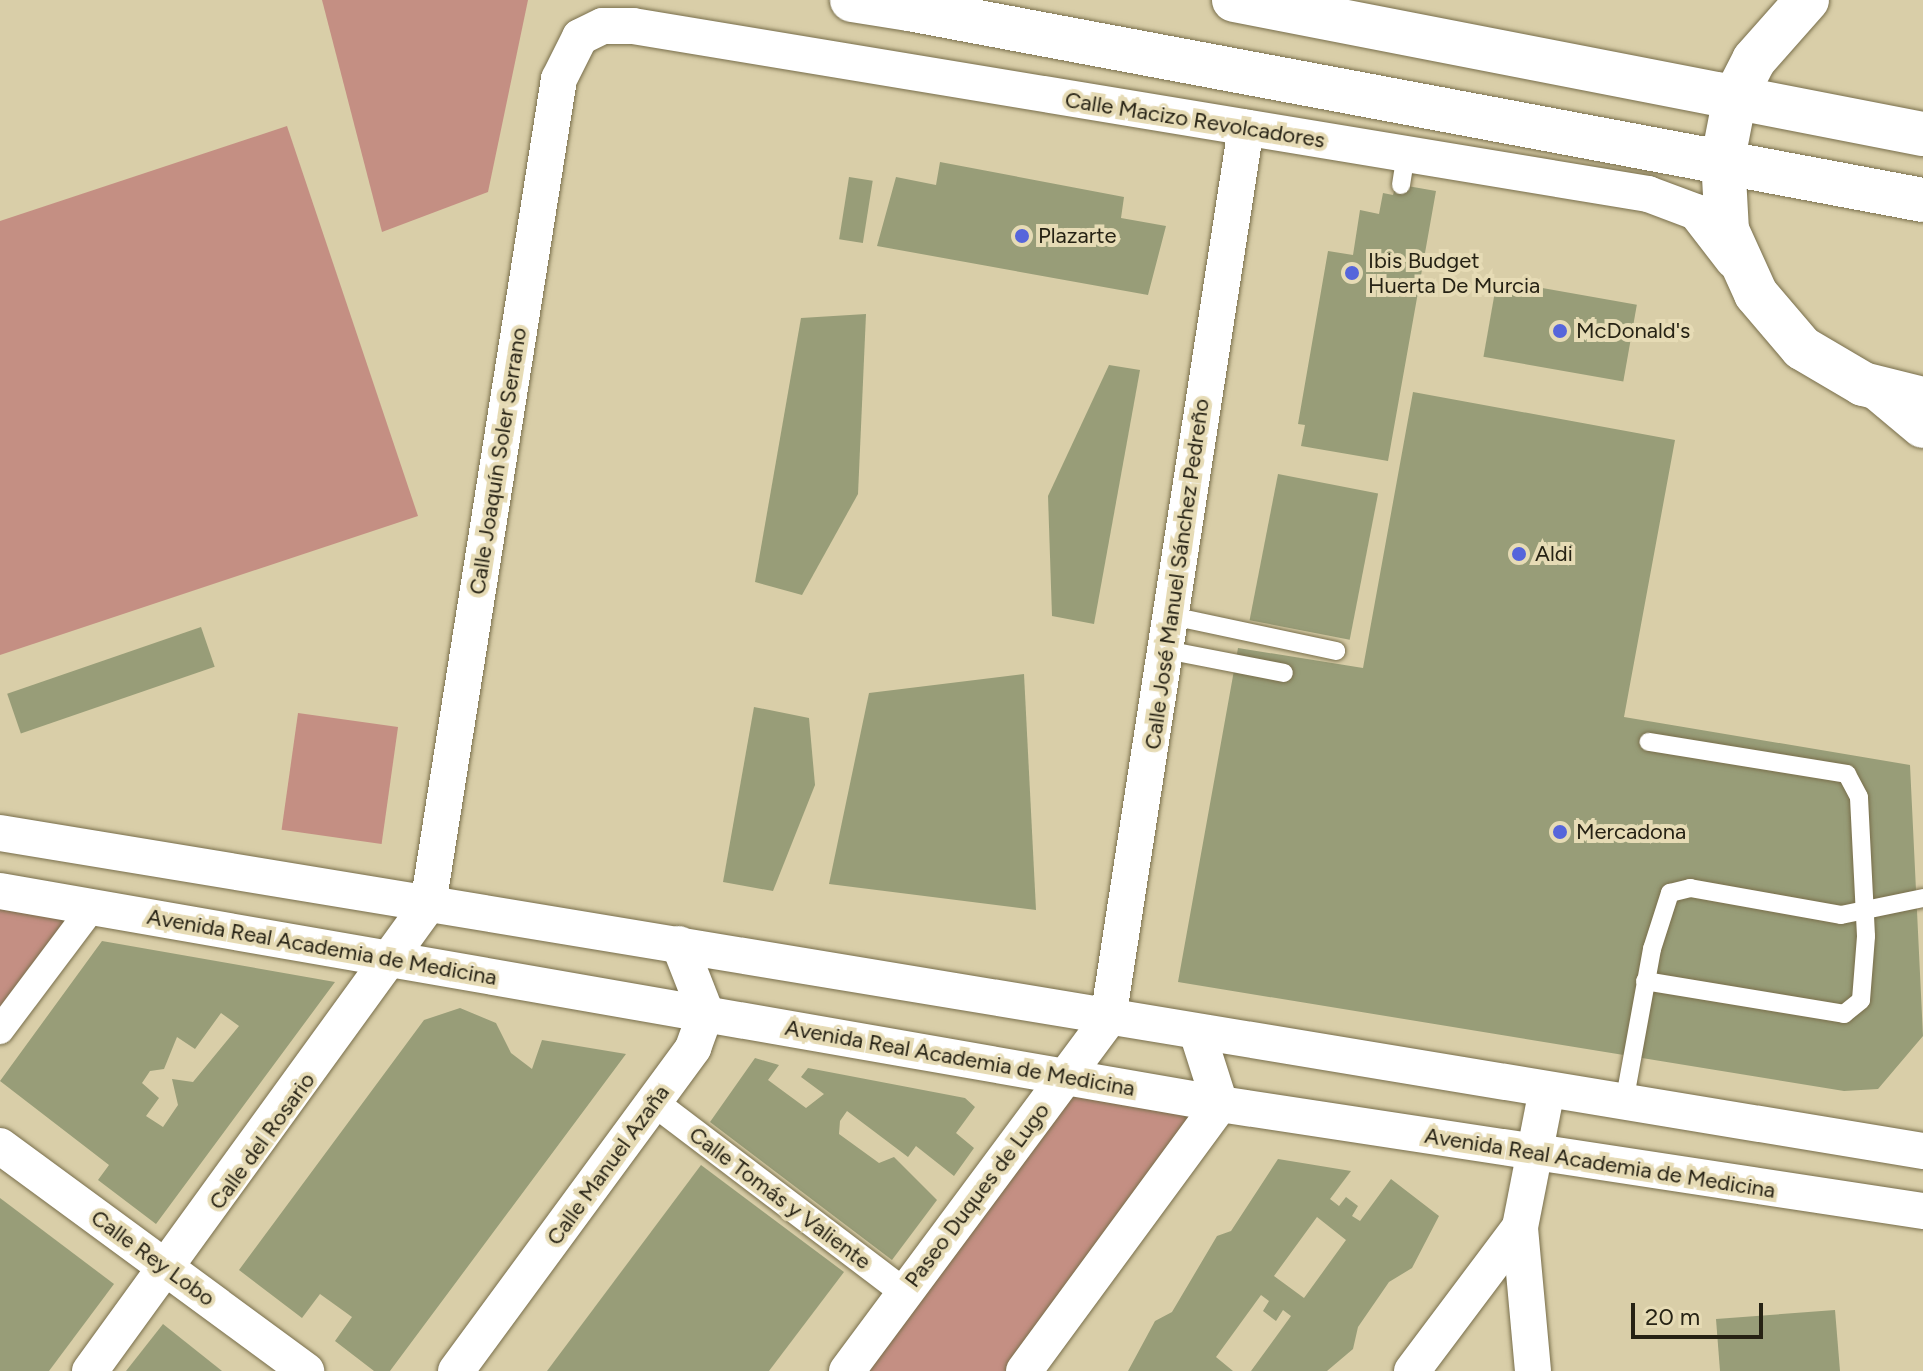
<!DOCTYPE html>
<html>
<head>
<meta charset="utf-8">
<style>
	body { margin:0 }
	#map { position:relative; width:1923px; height:1371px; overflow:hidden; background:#d9cea8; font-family:Figtree,sans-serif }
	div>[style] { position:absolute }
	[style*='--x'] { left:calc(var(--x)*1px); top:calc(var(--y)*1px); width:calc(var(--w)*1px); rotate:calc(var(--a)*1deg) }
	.green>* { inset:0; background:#c48f83; transform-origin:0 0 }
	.building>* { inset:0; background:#989d78; transform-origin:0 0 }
	.roads { filter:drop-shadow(0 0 2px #786e4b) drop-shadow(0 0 2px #786e4b) }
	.service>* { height:18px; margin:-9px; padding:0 9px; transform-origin:9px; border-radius:9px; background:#fff }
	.pedestrian>* { height:28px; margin:-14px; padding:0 14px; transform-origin:14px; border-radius:14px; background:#fff }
	.minor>* { height:36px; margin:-18px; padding:0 18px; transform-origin:18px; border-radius:18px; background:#fff }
	.secondary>* { height:44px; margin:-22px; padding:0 22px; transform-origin:22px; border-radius:22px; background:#fff }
	.primary>* { height:44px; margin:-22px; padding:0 22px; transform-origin:22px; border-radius:22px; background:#fff }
	.motorway>* { height:44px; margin:-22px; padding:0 22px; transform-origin:22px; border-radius:22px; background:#fff }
	.dots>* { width:22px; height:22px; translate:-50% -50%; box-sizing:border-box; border:4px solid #e6dbb5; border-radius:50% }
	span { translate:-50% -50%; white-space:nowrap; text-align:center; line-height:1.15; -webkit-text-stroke:8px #e6dbb5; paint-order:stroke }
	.street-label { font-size:22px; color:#262214 }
	.poi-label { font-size:22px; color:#262214 }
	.left { translate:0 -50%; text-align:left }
	.scale { position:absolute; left:1631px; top:1303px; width:132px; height:36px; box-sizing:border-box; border:4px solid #262214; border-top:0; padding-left:10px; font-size:24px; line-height:28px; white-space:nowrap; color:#262214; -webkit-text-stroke:6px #e6dbb5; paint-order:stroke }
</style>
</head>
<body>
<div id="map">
	<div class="green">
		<i style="clip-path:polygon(322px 0,528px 0,488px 192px,382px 232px)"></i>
		<i style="clip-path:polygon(287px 126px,418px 516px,0 655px,0 221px)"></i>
		<i style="left:298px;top:713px;width:101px;height:118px;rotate:8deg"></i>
		<i style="clip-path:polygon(0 891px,93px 906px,0 1030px)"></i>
		<i style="clip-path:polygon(1066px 1076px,1220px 1104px,1024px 1371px,847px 1371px)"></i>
	</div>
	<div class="building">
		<i style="clip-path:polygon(940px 162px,1124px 197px,1121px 218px,1166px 226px,1148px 295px,877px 246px,896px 177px,936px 185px)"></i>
		<i style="left:849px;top:177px;width:24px;height:63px;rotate:9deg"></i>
		<i style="clip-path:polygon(1396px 184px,1436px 191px,1388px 461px,1301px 446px,1305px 425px,1298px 424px,1328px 251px,1353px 255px,1360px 210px,1379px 214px,1383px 193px,1393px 195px)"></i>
		<i style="left:1497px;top:280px;width:142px;height:78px;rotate:10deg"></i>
		<i style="clip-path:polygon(866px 314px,858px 494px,802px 595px,755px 582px,801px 318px)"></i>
		<i style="clip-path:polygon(1109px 365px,1140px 370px,1094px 624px,1052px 616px,1048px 496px)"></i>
		<i style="clip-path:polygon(1413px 392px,1675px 440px,1624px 717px,1910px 765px,1923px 1036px,1878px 1089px,1844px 1091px,1178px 982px,1238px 648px,1363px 668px)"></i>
		<i style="left:1278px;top:474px;width:102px;height:149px;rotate:11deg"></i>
		<i style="left:201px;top:627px;width:42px;height:205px;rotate:71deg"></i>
		<i style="clip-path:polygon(1024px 674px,1036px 910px,829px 884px,869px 693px)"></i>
		<i style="clip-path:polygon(754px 707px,809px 718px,815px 785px,773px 891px,723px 882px)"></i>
		<i style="clip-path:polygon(evenodd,102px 941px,335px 982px,156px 1224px,98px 1180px,109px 1165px,0 1081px,102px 941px,221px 1013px,239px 1026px,193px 1082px,172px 1079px,178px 1105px,163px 1127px,146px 1116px,159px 1098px,142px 1083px,150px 1071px,164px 1069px,177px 1037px,195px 1049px,221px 1013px)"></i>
		<i style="clip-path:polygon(460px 1008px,496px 1023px,511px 1053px,532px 1069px,542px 1040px,626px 1054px,390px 1371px,374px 1371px,335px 1341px,352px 1317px,320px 1294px,302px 1318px,239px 1270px,424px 1020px)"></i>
		<i style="clip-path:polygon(755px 1058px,779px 1065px,768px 1080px,806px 1108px,824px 1094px,801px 1077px,808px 1068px,965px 1098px,975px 1107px,956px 1133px,974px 1148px,954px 1176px,916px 1146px,908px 1157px,847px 1111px,840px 1121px,839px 1134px,879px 1163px,894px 1157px,937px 1200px,892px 1260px,710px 1122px)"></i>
		<i style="clip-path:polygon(evenodd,1278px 1159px,1351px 1171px,1330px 1199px,1339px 1206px,1346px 1197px,1358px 1206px,1352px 1216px,1360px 1221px,1391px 1179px,1439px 1216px,1412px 1268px,1389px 1282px,1358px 1327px,1353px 1349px,1327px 1371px,1251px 1371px,1291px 1316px,1283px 1310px,1276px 1321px,1263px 1311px,1269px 1301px,1261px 1295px,1216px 1357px,1233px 1371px,1128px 1371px,1155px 1321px,1172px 1312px,1217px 1236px,1231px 1231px,1278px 1159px,1317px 1217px,1346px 1240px,1304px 1298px,1274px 1276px,1317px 1217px)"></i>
		<i style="clip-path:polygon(701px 1165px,844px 1272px,769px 1371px,547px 1371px)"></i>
		<i style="clip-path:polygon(0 1198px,114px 1284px,49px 1371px,0 1371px)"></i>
		<i style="clip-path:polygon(1835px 1310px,1840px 1371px,1720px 1371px,1716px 1319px)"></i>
		<i style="clip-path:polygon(163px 1324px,222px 1371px,126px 1371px)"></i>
	</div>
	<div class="roads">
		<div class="service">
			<i style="--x:1401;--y:185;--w:31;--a:-81"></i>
			<i style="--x:1167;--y:615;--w:173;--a:12"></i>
			<i style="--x:1166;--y:650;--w:120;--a:11"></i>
			<i style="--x:1645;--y:981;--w:202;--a:9.4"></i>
			<i style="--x:1844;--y:1014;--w:22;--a:-39"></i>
			<i style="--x:1861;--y:1000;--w:64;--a:-85.5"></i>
			<i style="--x:1866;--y:936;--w:139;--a:-92.9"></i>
			<i style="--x:1859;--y:797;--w:26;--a:-118"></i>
			<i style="--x:1847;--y:774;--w:201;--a:-170.8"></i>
			<i style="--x:1624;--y:1103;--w:157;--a:-79.7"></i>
			<i style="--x:1652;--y:949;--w:59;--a:-72.2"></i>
			<i style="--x:1670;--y:893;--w:21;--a:-14"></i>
			<i style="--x:1690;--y:888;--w:153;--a:10.1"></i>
			<i style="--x:1841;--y:915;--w:84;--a:-11.7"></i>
		</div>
		<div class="pedestrian">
			<i style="--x:0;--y:1030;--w:155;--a:-53.1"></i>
			<i style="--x:655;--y:1103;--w:314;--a:37.2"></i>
		</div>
		<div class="minor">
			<i style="--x:0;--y:833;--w:1949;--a:9.39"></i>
			<i style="--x:0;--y:891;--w:1238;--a:9.9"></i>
			<i style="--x:1220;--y:1104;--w:711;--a:8.65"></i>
			<i style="--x:1198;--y:1035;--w:72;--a:72.3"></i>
			<i style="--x:0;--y:1146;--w:380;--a:36.3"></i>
			<i style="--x:90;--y:1371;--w:576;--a:-54.05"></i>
			<i style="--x:428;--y:905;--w:836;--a:-80.99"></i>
			<i style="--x:559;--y:79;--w:47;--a:-63.4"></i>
			<i style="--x:580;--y:37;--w:25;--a:-26"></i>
			<i style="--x:603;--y:26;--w:30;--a:0"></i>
			<i style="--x:633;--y:26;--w:1029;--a:9.4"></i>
			<i style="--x:1648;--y:194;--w:51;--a:20.6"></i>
			<i style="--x:1696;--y:212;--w:61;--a:52.4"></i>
			<i style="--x:456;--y:1371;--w:401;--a:-53.7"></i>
			<i style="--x:693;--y:1048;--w:37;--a:-70"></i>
			<i style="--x:706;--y:1013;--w:74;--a:-111.4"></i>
			<i style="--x:847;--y:1371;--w:438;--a:-53.4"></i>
			<i style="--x:1108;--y:1019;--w:902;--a:-81.2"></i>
			<i style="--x:1024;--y:1371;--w:331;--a:-53.7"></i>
			<i style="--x:1412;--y:1371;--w:180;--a:-53.1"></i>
			<i style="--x:1533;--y:1371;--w:145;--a:-95.2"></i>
			<i style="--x:1520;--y:1227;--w:140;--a:-78.9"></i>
		</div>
		<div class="secondary">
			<i style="--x:1880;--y:390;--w:56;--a:39.9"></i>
		</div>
		<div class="primary">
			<i style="--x:1234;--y:0;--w:702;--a:11.01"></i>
			<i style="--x:1807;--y:0;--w:80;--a:131.5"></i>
			<i style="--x:1754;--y:60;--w:42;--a:117.2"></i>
			<i style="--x:1735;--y:97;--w:63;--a:101"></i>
			<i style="--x:1723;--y:159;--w:71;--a:86.8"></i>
			<i style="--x:1727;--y:230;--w:70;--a:65.6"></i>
			<i style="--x:1756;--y:294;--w:71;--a:49.6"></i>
			<i style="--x:1802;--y:348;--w:71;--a:30.5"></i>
			<i style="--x:1863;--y:384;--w:62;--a:14"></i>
			<i style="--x:909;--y:9;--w:1032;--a:10.67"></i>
		</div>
		<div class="motorway">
			<i style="--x:852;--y:0;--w:58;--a:9"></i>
		</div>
	</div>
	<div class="dots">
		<i style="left:1022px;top:236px;background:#5665db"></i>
		<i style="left:1352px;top:273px;background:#5665db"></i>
		<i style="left:1560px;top:331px;background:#5665db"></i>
		<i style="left:1519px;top:554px;background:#5665db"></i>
		<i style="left:1560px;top:832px;background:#5665db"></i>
	</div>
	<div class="street-label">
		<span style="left:1195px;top:120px;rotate:9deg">Calle Macizo Revolcadores</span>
		<span style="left:498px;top:461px;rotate:-81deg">Calle Joaquín Soler Serrano</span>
		<span style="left:1177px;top:574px;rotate:-82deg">Calle José Manuel Sánchez Pedreño</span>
		<span style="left:322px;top:947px;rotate:10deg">Avenida Real Academia de Medicina</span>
		<span style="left:960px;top:1058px;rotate:10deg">Avenida Real Academia de Medicina</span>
		<span style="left:262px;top:1141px;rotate:-54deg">Calle del Rosario</span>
		<span style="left:1600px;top:1163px;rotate:9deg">Avenida Real Academia de Medicina</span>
		<span style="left:608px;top:1165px;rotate:-54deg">Calle Manuel Azaña</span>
		<span style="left:977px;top:1195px;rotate:-53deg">Paseo Duques de Lugo</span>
		<span style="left:780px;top:1198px;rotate:37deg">Calle Tomás y Valiente</span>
		<span style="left:153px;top:1258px;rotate:36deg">Calle Rey Lobo</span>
	</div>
	<div class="poi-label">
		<span class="left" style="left:1038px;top:236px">Plazarte</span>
		<span class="left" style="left:1368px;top:273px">Ibis Budget<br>Huerta De Murcia</span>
		<span class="left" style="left:1576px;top:331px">McDonald's</span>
		<span class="left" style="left:1535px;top:554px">Aldi</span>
		<span class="left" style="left:1576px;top:832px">Mercadona</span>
	</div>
	<div class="scale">20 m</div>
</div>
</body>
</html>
